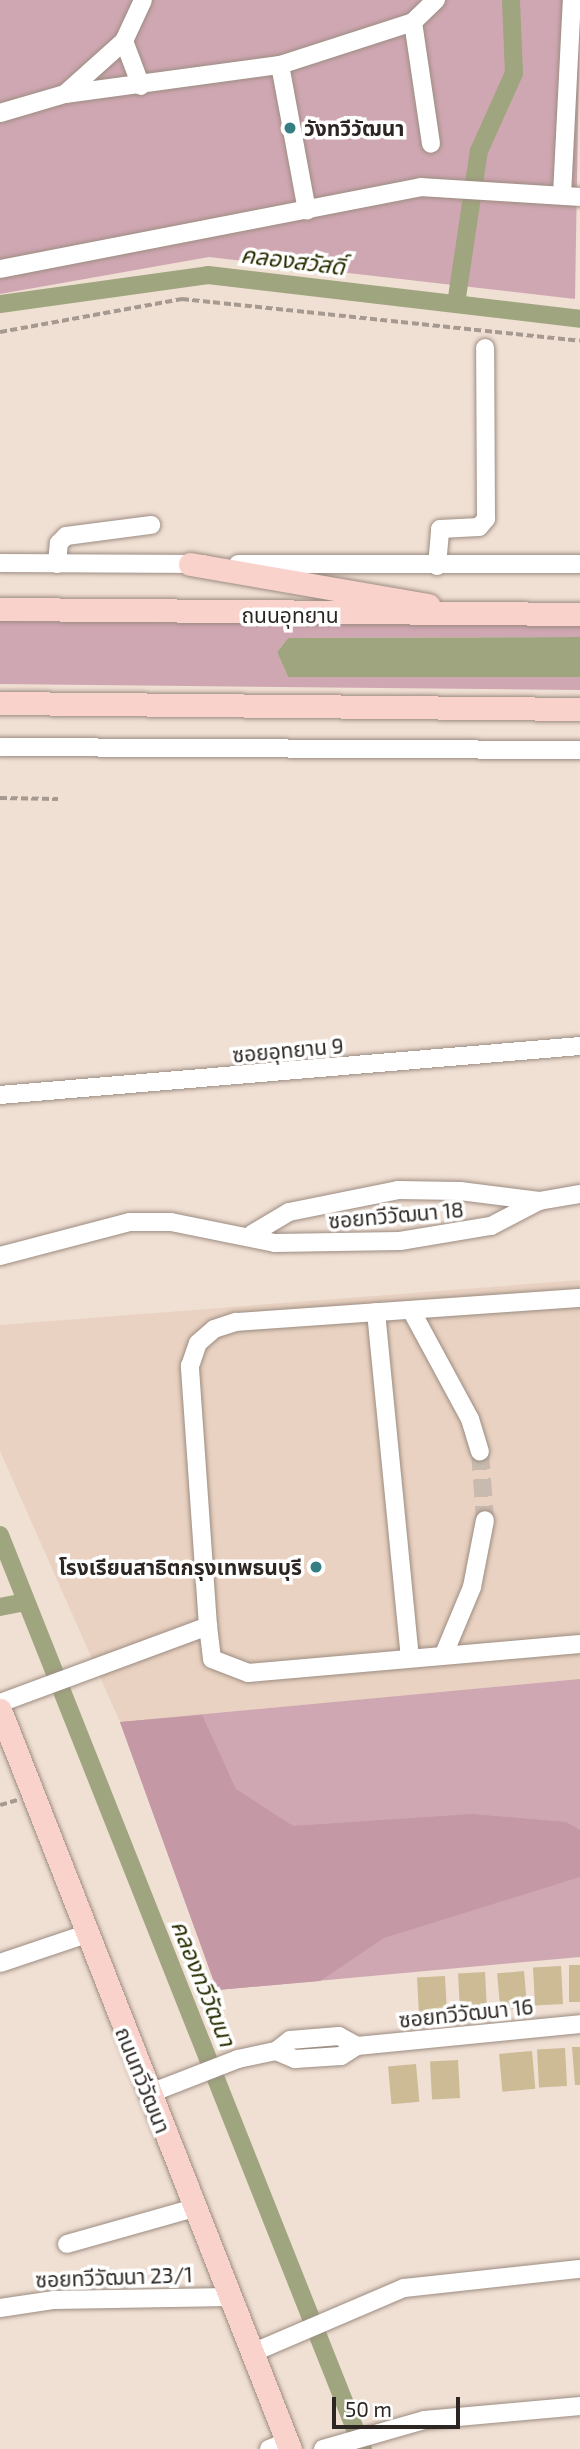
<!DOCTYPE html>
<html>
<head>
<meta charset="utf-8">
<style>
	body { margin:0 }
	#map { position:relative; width:580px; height:2449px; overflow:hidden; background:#f0dfd3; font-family:"Exo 2","Noto Sans Thai",sans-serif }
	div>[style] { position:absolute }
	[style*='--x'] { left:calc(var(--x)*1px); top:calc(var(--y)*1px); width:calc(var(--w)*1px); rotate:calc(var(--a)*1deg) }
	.built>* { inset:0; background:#e9d2c1 }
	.green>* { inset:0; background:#cfa7b2 }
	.forest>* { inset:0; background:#c498a4 }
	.water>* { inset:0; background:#9fa57e }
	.canal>* { height:18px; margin:-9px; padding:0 9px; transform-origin:9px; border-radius:9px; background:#9fa57e }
	.building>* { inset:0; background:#ccbb95; transform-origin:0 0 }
	.minor-tunnel>* { height:18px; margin-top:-9px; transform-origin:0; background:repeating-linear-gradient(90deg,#c9baaf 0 18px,transparent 0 27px) }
	.path>* { height:3.5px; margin-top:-1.75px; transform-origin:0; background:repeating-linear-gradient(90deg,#a69990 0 7px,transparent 0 10.5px) }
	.roads { filter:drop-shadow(0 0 2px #9c8c81) drop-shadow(0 0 2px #9c8c81) }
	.minor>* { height:18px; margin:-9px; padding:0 9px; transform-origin:9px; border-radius:9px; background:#fff }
	.major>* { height:23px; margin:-11.5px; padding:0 11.5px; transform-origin:11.5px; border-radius:11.5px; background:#f9d2cb }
	.dots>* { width:19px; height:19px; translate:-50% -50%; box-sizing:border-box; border:4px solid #fff; border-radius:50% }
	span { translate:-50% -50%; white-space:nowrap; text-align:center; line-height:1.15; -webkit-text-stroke:7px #fff; paint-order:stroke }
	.poi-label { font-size:21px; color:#2c2521; font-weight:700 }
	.left { translate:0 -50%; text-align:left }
	.right { translate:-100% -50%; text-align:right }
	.street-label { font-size:21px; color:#2c2521 }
	.water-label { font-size:23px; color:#282d00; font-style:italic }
	.scale { position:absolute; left:332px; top:2397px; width:128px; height:32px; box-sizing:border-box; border:4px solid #2c2521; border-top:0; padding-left:9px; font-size:21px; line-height:24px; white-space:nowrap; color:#2c2521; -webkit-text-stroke:5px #fff; paint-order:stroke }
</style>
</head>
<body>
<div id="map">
	<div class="built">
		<i style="clip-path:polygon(580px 1280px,580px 1682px,120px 1722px,0 1451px,0 1325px)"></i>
	</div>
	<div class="green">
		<i style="clip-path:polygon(0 0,580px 0,575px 299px,209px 257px,0 294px)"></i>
		<i style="clip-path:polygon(0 621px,580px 625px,580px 637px,288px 638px,277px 652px,288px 677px,580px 677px,580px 690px,0 684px)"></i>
		<i style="clip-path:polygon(580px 1679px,580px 1957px,217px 1990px,120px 1722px)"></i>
	</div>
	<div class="forest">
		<i style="clip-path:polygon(202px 1715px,236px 1789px,293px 1826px,472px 1814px,566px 1822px,580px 1830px,580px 1877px,384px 1938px,320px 1981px,217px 1990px,120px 1722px)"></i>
	</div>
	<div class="water">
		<i style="clip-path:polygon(580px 637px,580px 677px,288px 677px,277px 652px,288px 638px)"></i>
	</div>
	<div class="canal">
		<i style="--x:0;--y:304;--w:210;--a:-7.9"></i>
		<i style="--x:208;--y:275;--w:375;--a:6.7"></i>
		<i style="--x:456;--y:304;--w:155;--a:-81.5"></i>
		<i style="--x:479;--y:151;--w:85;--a:-65.8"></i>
		<i style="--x:514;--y:73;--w:71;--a:-92.4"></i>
		<i style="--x:0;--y:1535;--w:983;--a:68.34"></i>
		<i style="--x:0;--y:1607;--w:26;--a:-11"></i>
	</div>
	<div class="building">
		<i style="left:569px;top:1965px;width:11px;height:37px"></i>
		<i style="left:561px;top:1966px;width:38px;height:28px;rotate:87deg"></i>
		<i style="left:524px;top:1971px;width:37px;height:27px;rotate:85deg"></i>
		<i style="left:485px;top:1972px;width:38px;height:27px;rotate:87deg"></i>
		<i style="left:445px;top:1976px;width:37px;height:28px;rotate:87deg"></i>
		<i style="clip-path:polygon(572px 2047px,580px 2047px,580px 2085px,575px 2085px)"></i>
		<i style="left:565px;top:2048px;width:38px;height:28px;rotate:87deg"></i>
		<i style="left:532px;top:2051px;width:38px;height:33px;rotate:85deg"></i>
		<i style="left:458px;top:2060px;width:38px;height:28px;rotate:87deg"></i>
		<i style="left:416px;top:2064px;width:38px;height:28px;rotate:85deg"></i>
	</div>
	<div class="minor-tunnel">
		<i style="--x:480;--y:1452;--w:68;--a:85.8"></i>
	</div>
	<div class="path">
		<i style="--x:0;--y:332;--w:185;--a:-10.3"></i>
		<i style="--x:182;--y:299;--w:400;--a:6"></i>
		<i style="--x:0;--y:798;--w:58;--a:1"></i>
		<i style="--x:0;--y:1805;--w:18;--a:-16"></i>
	</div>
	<div class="roads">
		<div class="minor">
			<i style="--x:413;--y:22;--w:123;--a:81.6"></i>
			<i style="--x:124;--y:41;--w:48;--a:69.3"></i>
			<i style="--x:280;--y:65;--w:140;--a:-17.9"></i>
			<i style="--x:413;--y:22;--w:32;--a:-44"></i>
			<i style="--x:65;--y:94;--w:217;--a:-7.7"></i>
			<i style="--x:280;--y:65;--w:148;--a:79.5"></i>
			<i style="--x:0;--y:113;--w:68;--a:-16.3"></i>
			<i style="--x:65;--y:94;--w:79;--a:-41.9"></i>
			<i style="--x:124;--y:41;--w:45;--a:-65.1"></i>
			<i style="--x:562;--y:195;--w:195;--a:-87.1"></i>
			<i style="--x:0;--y:269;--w:429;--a:-11"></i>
			<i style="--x:421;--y:187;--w:159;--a:3.6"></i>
			<i style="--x:0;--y:563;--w:203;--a:0.3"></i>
			<i style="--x:57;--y:564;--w:21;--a:-85"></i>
			<i style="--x:59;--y:543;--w:10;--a:-45"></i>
			<i style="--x:66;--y:536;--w:86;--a:-7.4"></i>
			<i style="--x:238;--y:564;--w:342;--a:0"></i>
			<i style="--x:437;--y:566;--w:37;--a:-85"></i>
			<i style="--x:440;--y:529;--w:39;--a:-3"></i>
			<i style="--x:479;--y:527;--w:11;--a:-49"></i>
			<i style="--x:486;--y:519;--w:171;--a:-90.3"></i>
			<i style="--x:0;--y:747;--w:580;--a:0.3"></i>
			<i style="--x:0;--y:1095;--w:582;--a:-4.83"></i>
			<i style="--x:252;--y:1234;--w:43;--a:-30.7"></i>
			<i style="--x:289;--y:1212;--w:111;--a:-11.4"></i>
			<i style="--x:398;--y:1190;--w:62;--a:0.9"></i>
			<i style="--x:460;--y:1191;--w:80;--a:7.2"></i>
			<i style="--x:0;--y:1256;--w:134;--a:-14.7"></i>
			<i style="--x:130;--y:1222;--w:41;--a:0"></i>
			<i style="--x:171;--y:1222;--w:106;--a:11.4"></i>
			<i style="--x:275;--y:1243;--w:125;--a:-0.9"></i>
			<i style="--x:400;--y:1241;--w:92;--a:-9.4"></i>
			<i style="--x:491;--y:1226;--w:54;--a:-27.5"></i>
			<i style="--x:539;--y:1201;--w:42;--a:-9.7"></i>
			<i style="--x:411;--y:1310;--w:124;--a:61.6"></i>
			<i style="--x:470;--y:1419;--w:34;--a:73"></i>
			<i style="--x:376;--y:1312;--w:347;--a:84.4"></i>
			<i style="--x:208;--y:1626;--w:33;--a:83"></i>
			<i style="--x:212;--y:1659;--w:39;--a:21"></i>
			<i style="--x:248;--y:1673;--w:333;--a:-5"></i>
			<i style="--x:444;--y:1654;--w:73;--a:-67.3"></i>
			<i style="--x:472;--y:1587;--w:68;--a:-79"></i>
			<i style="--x:0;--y:1703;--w:222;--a:-20.3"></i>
			<i style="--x:208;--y:1626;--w:261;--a:-94"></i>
			<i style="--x:190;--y:1366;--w:24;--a:-71"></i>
			<i style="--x:198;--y:1343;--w:21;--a:-41"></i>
			<i style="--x:214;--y:1329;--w:23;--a:-18"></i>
			<i style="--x:236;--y:1322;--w:345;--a:-4"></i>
			<i style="--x:0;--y:1963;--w:91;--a:-18.6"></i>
			<i style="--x:276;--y:2051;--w:21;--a:23"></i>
			<i style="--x:295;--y:2059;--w:46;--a:-3.7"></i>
			<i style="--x:341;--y:2056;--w:19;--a:-32"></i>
			<i style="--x:357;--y:2046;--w:224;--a:-5.6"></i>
			<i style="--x:148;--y:2094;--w:97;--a:-21.3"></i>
			<i style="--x:238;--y:2059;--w:39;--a:-12"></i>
			<i style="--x:276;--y:2051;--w:18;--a:-38"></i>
			<i style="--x:290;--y:2040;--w:49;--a:-4.7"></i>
			<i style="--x:339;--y:2036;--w:21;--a:29"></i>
			<i style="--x:67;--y:2244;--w:132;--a:-15.8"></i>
			<i style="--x:0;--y:2308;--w:55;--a:-8.4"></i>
			<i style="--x:54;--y:2300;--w:176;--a:-1"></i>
			<i style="--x:252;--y:2353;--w:165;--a:-23.2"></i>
			<i style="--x:404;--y:2288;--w:177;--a:-6.2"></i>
			<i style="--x:269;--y:2449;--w:19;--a:-21"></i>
			<i style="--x:323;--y:2449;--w:105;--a:-16"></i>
			<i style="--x:424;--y:2420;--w:157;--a:-5.1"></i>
		</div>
		<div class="major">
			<i style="--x:190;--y:564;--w:242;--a:9.8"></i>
			<i style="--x:0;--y:609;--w:580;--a:0.49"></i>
			<i style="--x:0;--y:703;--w:580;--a:0.59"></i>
			<i style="--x:0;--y:1710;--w:794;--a:68.57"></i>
		</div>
	</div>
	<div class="dots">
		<i style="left:290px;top:128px;background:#357e83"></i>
		<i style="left:316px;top:1567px;background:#357e83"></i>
	</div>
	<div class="poi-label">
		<span class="left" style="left:304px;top:128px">วังทวีวัฒนา</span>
		<span class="right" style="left:302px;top:1567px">โรงเรียนสาธิตกรุงเทพธนบุรี</span>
	</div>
	<div class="street-label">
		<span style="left:290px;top:615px">ถนนอุทยาน</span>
		<span style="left:288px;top:1050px;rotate:-5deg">ซอยอุทยาน 9</span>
		<span style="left:396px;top:1215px;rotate:-5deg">ซอยทวีวัฒนา 18</span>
		<span style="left:466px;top:2013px;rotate:-6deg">ซอยทวีวัฒนา 16</span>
		<span style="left:143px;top:2080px;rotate:68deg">ถนนทวีวัฒนา</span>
		<span style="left:114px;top:2277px;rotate:-2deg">ซอยทวีวัฒนา 23/1</span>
	</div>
	<div class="water-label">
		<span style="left:293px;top:260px;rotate:7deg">คลองสวัสดิ์</span>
		<span style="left:204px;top:1983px;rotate:68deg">คลองทวีวัฒนา</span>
	</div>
	<div class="scale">50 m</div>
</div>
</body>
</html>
